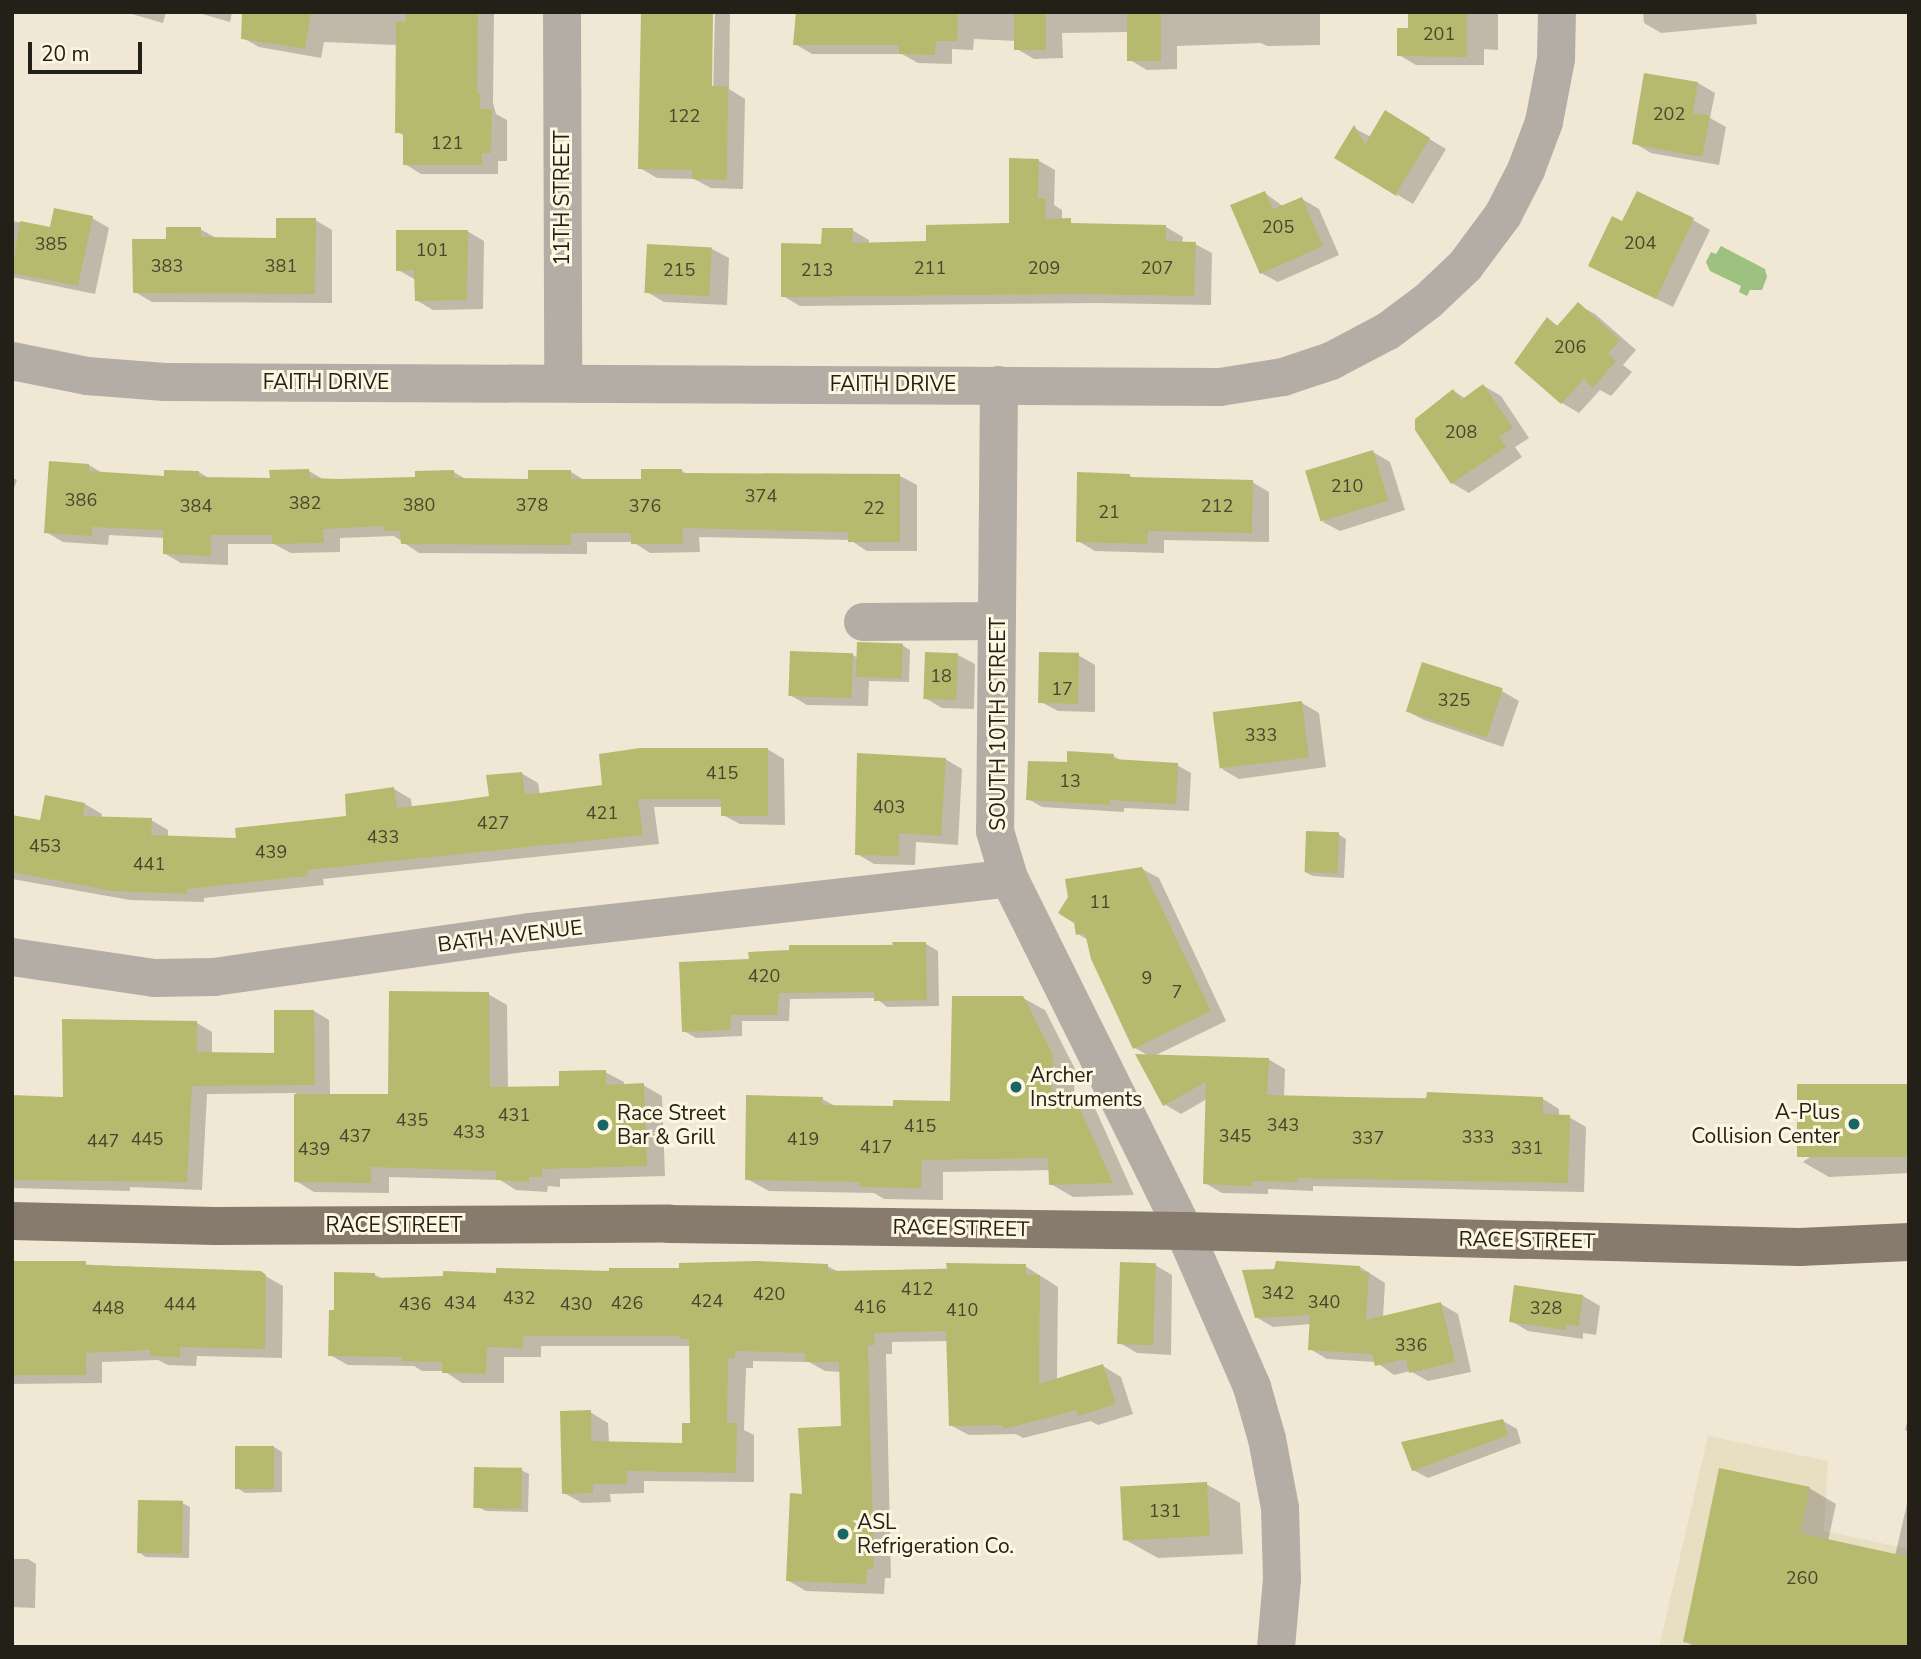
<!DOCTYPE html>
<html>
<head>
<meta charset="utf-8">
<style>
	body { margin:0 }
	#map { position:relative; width:1921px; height:1659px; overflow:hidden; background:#f0e8d4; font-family:"Nunito Sans",sans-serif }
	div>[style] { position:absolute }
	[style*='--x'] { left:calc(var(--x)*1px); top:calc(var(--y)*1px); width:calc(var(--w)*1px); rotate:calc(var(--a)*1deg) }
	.built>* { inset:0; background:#e8dec2 }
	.water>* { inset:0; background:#9dc17e }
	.shadow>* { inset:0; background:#0003 }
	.building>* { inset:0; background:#b6ba6e; transform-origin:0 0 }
	.minor>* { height:38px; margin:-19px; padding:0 19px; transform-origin:19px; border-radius:19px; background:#b4ada6 }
	.major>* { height:38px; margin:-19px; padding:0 19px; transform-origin:19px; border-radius:19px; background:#877b6e }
	.dots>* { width:19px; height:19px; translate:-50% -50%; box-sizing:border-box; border:4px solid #fdf6e1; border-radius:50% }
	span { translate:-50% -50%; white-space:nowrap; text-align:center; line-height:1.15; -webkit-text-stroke:6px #fdf6e1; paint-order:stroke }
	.number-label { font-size:18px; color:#48462e }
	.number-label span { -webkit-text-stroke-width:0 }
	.street-label { font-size:21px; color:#232018 }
	.poi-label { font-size:21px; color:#232018 }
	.left { translate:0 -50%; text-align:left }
	.right { translate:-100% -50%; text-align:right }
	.frame { position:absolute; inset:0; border:14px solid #232018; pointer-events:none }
	.scale { position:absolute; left:28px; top:42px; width:114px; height:32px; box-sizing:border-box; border:4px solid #232018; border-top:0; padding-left:9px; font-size:21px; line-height:24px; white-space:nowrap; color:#232018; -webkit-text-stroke:5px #fdf6e1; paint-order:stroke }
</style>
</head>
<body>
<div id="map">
	<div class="built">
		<i style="clip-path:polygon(1708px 1436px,1828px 1461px,1824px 1531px,1909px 1549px,1909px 1647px,1659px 1647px)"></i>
	</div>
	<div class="water">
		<i style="clip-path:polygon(1721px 246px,1765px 269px,1767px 277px,1762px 290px,1750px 290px,1747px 296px,1739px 292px,1741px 286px,1710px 271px,1706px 262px,1711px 252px,1716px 254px)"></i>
	</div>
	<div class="shadow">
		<i style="clip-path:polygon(125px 12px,166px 12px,163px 23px)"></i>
		<i style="clip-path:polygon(195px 12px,232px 12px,230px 22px)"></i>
		<i style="clip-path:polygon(244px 12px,494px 12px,493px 103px,496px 114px,507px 120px,507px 161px,498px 161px,498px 174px,421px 174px,405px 164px,405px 136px,397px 132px,397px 45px,324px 42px,321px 58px,259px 47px,243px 38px)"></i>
		<i style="clip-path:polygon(715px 12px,730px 12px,729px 89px,745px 99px,743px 189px,711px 188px,694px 179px,657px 178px,640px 168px,710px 95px,713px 95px)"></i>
		<i style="clip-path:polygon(796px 12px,1320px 12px,1320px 45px,1267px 46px,1261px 43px,1177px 46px,1177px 69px,1147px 70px,1130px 60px,1129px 32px,1062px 33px,1063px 58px,1034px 59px,1017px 49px,1017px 41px,974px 39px,973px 50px,952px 49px,952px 64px,918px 63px,902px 54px,812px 54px,795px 44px)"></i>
		<i style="clip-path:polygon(1409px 12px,1498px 12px,1498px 50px,1484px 49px,1484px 65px,1416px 65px,1399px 55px,1409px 29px)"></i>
		<i style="clip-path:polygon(1643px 12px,1756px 12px,1757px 24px,1661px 33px,1644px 23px)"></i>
		<i style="clip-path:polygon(1698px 83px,1715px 93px,1710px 118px,1726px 127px,1719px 165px,1651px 153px,1634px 143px)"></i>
		<i style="clip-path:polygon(1386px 113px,1446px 149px,1413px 204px,1336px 158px,1354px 128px,1371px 137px)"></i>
		<i style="clip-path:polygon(1039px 161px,1055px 170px,1054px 205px,1062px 210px,1062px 220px,1078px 225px,1166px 227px,1183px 237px,1182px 243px,1195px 244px,1212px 253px,1211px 305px,1098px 303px,800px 306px,783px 296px,823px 246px,852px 230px,869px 240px,869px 244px,928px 242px,1011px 225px)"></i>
		<i style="clip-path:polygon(1265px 193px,1284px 207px,1302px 199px,1319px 209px,1339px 255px,1278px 282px,1261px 273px)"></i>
		<i style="clip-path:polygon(92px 218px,109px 228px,95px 294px,12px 277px,12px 221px,51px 229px)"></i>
		<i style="clip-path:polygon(315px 220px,332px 230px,332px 303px,152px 302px,135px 292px,168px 240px,200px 229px,218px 239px,278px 239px)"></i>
		<i style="clip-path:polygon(1693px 220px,1710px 230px,1673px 307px,1607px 275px,1623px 223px)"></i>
		<i style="clip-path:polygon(467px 231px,484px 241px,483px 309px,433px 310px,416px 300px,416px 280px,398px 270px)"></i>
		<i style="clip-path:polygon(712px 249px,729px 258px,727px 305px,664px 302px,647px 292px)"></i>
		<i style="clip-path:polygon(1578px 305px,1595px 314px,1636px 350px,1623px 365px,1632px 372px,1611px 396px,1600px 390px,1579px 413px,1562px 403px,1516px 363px,1547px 320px,1559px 326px)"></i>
		<i style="clip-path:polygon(1484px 386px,1501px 396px,1529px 438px,1515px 447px,1522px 457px,1469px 493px,1452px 483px,1454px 391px,1466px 399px)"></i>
		<i style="clip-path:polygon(1373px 452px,1390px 462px,1405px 510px,1340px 531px,1323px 522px)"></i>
		<i style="clip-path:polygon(89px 465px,104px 474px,166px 478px,199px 472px,210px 479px,271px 480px,309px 471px,326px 481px,417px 479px,454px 472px,467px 480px,530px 481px,571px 472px,586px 481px,643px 480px,682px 471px,689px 475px,900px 476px,917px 485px,917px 551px,867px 551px,850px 540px,699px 537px,700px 552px,650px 553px,633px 542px,587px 542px,587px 554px,419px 553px,394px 536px,340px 538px,340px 552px,291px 553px,274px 544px,228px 544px,228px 565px,181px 563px,164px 553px,165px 538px,109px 535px,108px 545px,63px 542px,46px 532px)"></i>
		<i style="clip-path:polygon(1130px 476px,1135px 479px,1252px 482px,1269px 492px,1269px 542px,1164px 540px,1164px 553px,1095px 551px,1078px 541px)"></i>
		<i style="clip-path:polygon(12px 477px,17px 480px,12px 494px)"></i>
		<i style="clip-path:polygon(902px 645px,910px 650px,909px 682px,869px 681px,868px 706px,807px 705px,790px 695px,853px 655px,858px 658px)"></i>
		<i style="clip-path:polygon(958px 655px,975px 664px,974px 709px,942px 708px,925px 698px)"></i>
		<i style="clip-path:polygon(1078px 655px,1095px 665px,1095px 712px,1058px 711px,1041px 702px)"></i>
		<i style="clip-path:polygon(1502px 691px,1519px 701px,1503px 747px,1424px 720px,1407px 711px)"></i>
		<i style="clip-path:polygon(1302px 703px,1319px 713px,1326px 767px,1239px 779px,1222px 769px)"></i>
		<i style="clip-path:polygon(767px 749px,784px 759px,785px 825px,740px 824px,723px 815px,723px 807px,654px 807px,659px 844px,323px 879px,324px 885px,204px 898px,204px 902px,130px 900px,12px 879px,12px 817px,42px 822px,85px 804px,102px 814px,101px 819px,151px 820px,168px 830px,168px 837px,237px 840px,348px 817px,394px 789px,411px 799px,412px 808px,491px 798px,521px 773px,538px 783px,540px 795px,604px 787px)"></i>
		<i style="clip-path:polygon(1113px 756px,1124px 762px,1177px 765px,1191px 773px,1189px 811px,1124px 808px,1124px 812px,1042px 807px,1028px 799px,1068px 764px)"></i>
		<i style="clip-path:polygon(945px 759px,962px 769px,958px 845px,916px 842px,915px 865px,874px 864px,857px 854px)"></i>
		<i style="clip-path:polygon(1338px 834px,1346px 839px,1344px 878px,1313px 876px,1305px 872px)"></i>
		<i style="clip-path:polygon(1142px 869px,1159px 878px,1226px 1021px,1154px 1056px,1268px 1059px,1285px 1069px,1284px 1097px,1543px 1099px,1559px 1109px,1559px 1117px,1569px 1117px,1586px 1127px,1584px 1192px,1313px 1186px,1313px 1191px,1268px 1189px,1268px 1194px,1222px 1193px,1205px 1183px,1207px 1099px,1181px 1114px,1164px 1104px,1149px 1056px,1135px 1048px,1088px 940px,1078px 934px)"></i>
		<i style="clip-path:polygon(926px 944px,938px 951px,939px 1006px,887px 1007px,876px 998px,790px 999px,789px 1021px,742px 1021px,742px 1036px,696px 1038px,684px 1031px,750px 960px,791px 952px,791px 947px)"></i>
		<i style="clip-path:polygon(488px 994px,507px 1005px,508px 1089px,561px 1088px,605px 1072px,624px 1082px,624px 1086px,643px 1085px,662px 1096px,665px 1176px,560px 1179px,560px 1187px,548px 1186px,547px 1192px,516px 1190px,500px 1180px,389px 1177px,389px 1193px,314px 1192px,296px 1181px,296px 1093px,207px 1094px,202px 1190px,130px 1187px,130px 1191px,12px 1188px,12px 1098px,65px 1099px,197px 1023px,212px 1032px,212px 1054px,276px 1055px,314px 1011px,329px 1020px,330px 1096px,389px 1096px)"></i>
		<i style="clip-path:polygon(1023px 998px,1045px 1010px,1075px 1069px,1074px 1094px,1094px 1106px,1134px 1195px,1073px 1197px,1051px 1184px,1050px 1170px,943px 1172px,943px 1200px,884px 1199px,874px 1193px,769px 1191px,747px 1179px,822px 1099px,837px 1107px,895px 1108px,952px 1103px)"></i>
		<i style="clip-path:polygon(1909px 1085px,1909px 1173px,1829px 1177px,1803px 1162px)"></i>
		<i style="clip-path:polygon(12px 1261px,260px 1273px,283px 1286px,282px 1358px,197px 1356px,196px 1366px,168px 1365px,158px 1360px,102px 1362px,102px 1383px,12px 1384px)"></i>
		<i style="clip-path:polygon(1155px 1265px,1172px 1275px,1171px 1355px,1137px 1353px,1120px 1343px)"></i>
		<i style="clip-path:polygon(827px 1266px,839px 1272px,1025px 1266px,1058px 1287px,1057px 1380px,1103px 1366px,1121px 1377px,1133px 1414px,1098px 1425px,1091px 1421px,1023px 1438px,1016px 1434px,969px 1435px,950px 1425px,948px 1341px,892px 1342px,892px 1354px,886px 1354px,891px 1578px,885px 1578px,884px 1594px,806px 1591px,787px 1580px,804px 1496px,842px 1428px,841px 1372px,825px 1371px,809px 1362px,753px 1361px,753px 1368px,746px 1368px,744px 1430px,754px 1435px,754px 1482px,644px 1481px,644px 1493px,610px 1494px,611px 1502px,582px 1503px,564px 1493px,590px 1412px,608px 1423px,609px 1443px,684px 1445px,691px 1425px,691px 1346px,541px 1346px,541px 1357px,504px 1357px,504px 1383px,462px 1383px,444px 1371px,422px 1371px,414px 1366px,348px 1365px,330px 1355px,335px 1312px,375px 1275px,383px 1279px)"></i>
		<i style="clip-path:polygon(1360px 1267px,1385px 1283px,1383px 1317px,1441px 1304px,1458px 1314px,1471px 1372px,1428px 1381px,1410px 1371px,1394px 1375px,1376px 1362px,1327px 1359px,1310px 1349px,1311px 1324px,1273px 1327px,1256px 1317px)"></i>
		<i style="clip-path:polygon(1515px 1287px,1583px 1296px,1600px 1306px,1596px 1335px,1583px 1333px,1583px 1339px,1528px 1331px,1511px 1321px)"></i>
		<i style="clip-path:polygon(1909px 1414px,1909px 1432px,1905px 1430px)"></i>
		<i style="clip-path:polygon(1503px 1421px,1517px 1429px,1521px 1443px,1428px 1478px,1413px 1470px)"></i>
		<i style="clip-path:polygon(274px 1447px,282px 1452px,282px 1492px,245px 1493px,237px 1488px)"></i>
		<i style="clip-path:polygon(521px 1470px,529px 1474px,528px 1512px,486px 1511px,478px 1507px)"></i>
		<i style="clip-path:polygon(1206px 1484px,1240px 1503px,1243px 1554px,1158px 1558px,1124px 1539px)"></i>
		<i style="clip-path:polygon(1809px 1488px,1836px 1504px,1828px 1541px,1895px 1556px,1909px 1495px,1909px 1647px,1695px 1647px,1685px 1641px)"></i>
		<i style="clip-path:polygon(182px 1503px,190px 1507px,189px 1558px,146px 1557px,138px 1552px)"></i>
		<i style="clip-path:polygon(12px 1559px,28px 1559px,36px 1564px,35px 1608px,12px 1607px)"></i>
	</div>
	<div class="building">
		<i style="clip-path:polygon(242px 12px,311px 12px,305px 49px,241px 39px)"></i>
		<i style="clip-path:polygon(406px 12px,478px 12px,477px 93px,480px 93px,480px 109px,492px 109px,491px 153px,482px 153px,482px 165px,403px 165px,403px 133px,395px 133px,396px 21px,406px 22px)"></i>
		<i style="clip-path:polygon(641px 12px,713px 12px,712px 86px,728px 87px,727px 180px,692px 179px,692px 170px,638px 169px)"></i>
		<i style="clip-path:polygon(796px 12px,958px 12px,957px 41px,936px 41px,935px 55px,899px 54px,899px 45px,793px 45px)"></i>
		<i style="left:1014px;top:12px;width:32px;height:38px"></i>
		<i style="left:1127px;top:12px;width:34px;height:49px"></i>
		<i style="clip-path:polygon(1408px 12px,1467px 12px,1467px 57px,1397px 56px,1397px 28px,1408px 28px)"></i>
		<i style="clip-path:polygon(1644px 73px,1698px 82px,1693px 113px,1710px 116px,1702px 157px,1632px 144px)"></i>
		<i style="clip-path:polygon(1385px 110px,1430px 138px,1396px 194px,1398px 197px,1334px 158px,1354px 125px,1365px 144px)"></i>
		<i style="clip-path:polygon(1009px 158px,1039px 159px,1038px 198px,1046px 199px,1045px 219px,1071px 218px,1071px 223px,1166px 225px,1166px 241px,1196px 242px,1194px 296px,1079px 294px,781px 297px,781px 243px,821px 244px,822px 228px,853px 228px,852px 243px,926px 241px,926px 225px,1009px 223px)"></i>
		<i style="clip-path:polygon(1265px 191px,1273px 209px,1302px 197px,1323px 246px,1260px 274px,1230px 205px)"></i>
		<i style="clip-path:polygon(1637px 191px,1694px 218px,1656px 299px,1588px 266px,1612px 216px,1622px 221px)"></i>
		<i style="clip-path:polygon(54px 208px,93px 216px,78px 286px,12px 273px,20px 221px,50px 227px)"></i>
		<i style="clip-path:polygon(276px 218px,316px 218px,315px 294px,133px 293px,132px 239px,166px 239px,166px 227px,201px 227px,201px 237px,276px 238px)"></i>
		<i style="clip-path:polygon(396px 230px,468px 230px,467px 300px,415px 301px,414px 270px,396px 271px)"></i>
		<i style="left:647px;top:244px;width:65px;height:49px;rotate:3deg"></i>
		<i style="clip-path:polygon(1578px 302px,1620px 340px,1608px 354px,1616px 361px,1593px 388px,1584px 379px,1561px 404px,1514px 363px,1547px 317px,1557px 326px)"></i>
		<i style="clip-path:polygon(1483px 384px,1513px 428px,1499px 437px,1506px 447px,1451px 484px,1415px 430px,1415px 419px,1453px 389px,1461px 400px)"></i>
		<i style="left:1373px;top:450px;width:53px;height:71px;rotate:73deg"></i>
		<i style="clip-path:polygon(49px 461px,89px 464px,89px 471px,164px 476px,164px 470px,199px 471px,199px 477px,270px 478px,269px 470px,309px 469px,310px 478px,338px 479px,415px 477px,415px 471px,454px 470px,454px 478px,528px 479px,528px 470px,571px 470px,571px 479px,641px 479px,641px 469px,682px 469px,682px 473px,900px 474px,900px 542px,848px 542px,848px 532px,683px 528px,683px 544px,631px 544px,631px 533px,571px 533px,571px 545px,401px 544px,400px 531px,384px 531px,383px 526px,323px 529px,324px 543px,272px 544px,272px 535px,211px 535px,211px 556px,163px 554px,163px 530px,92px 527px,92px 536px,44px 533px)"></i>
		<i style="clip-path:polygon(1077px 472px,1130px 474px,1130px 477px,1253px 480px,1252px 533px,1148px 531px,1147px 544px,1076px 542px)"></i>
		<i style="left:857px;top:642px;width:46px;height:35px;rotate:2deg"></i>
		<i style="left:790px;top:651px;width:63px;height:45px;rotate:2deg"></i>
		<i style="left:925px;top:652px;width:33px;height:47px;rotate:2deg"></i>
		<i style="left:1039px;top:652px;width:40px;height:51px;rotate:1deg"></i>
		<i style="left:1422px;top:662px;width:85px;height:52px;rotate:18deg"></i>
		<i style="left:1302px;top:701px;width:57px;height:90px;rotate:83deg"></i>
		<i style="clip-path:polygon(640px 748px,768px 748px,768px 816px,721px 816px,721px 799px,638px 799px,643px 835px,307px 870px,308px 876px,187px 889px,187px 894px,112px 891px,12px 872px,12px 815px,40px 820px,45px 795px,85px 803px,83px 816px,152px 818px,151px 835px,236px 838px,235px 828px,346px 816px,345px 794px,394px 787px,397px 808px,455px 801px,489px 796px,486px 775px,522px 772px,525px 795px,602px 785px,599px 754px)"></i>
		<i style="clip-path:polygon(1067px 751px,1114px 754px,1113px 759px,1178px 763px,1176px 804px,1110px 800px,1110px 805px,1026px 800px,1028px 761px,1067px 762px)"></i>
		<i style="clip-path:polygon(857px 753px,946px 758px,941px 836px,899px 833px,899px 856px,855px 855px)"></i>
		<i style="left:1306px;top:831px;width:33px;height:41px;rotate:2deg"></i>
		<i style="clip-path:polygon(1142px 867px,1211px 1011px,1133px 1049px,1091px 959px,1085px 933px,1076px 935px,1074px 923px,1058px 913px,1068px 897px,1065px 879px)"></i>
		<i style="clip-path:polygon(892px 942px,926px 942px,927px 1000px,874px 1001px,874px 992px,779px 993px,777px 1015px,731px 1015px,730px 1030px,682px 1032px,679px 962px,749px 959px,748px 952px,789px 950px,789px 945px,893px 945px)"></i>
		<i style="clip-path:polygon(389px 991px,489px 992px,490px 1087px,559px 1086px,559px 1071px,606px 1070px,606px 1085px,644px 1083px,647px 1166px,542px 1169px,542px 1177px,529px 1177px,529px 1182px,496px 1180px,496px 1171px,371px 1167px,371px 1183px,294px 1182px,294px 1094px,388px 1094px)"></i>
		<i style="clip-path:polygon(952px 996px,1023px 996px,1053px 1055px,1052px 1091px,1072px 1091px,1113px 1183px,1049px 1185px,1048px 1158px,922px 1160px,921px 1188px,860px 1187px,860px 1182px,745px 1180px,746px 1095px,823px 1097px,822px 1105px,893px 1106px,893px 1100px,950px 1101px)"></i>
		<i style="clip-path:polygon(274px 1010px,314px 1010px,315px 1085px,192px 1086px,187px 1182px,12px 1180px,12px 1095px,63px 1097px,62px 1019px,197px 1021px,197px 1052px,274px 1053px)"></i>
		<i style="clip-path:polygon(1135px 1054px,1269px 1058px,1267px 1095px,1426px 1099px,1427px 1092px,1543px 1097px,1543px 1114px,1570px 1115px,1568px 1183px,1297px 1178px,1297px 1182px,1252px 1181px,1252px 1186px,1203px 1184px,1206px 1082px,1163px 1106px)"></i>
		<i style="left:1909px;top:1084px;width:73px;height:112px;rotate:90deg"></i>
		<i style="clip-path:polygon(12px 1261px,86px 1261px,86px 1265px,261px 1271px,266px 1275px,265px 1349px,180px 1347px,180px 1357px,150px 1356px,150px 1350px,86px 1353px,86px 1375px,12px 1375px)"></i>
		<i style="clip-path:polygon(755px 1261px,828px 1264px,828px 1271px,947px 1269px,946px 1263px,1026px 1264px,1026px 1275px,1040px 1275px,1039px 1384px,1103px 1364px,1116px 1404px,1078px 1416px,1077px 1410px,1003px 1429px,1002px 1425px,949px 1426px,946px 1331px,874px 1333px,875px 1345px,868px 1345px,874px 1569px,867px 1569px,866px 1584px,786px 1581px,790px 1493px,802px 1494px,798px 1428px,841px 1426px,839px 1362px,805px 1362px,805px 1353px,735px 1351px,735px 1358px,728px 1358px,727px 1423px,737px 1423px,736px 1473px,627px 1471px,627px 1484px,593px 1484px,593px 1493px,562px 1494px,560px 1411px,591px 1410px,591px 1441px,682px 1443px,682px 1423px,690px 1423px,689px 1339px,680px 1339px,680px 1336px,523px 1336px,523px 1348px,487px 1347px,486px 1374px,442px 1373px,442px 1362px,402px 1361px,402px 1357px,328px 1356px,329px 1310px,334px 1310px,334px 1272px,375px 1273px,375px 1278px,443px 1276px,443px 1271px,496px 1273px,496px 1268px,609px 1271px,609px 1268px,679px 1268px,679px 1263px)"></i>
		<i style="clip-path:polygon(1276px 1261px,1360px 1266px,1360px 1271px,1369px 1272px,1366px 1320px,1441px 1302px,1455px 1362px,1409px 1373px,1406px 1359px,1375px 1366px,1372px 1354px,1308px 1350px,1310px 1315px,1255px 1318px,1242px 1270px,1274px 1269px)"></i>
		<i style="left:1120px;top:1262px;width:36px;height:82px;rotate:2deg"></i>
		<i style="clip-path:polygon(1514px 1285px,1583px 1295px,1579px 1326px,1567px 1325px,1566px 1330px,1509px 1322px)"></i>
		<i style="clip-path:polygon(1503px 1419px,1508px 1435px,1412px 1471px,1401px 1442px)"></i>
		<i style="left:235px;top:1446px;width:39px;height:43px"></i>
		<i style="left:474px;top:1467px;width:48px;height:41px;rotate:1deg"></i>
		<i style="clip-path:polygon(1719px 1468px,1810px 1487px,1800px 1533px,1909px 1557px,1909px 1647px,1708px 1647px,1683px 1642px)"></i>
		<i style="left:1207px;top:1482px;width:54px;height:87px;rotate:87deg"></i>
		<i style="left:138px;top:1500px;width:45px;height:53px;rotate:1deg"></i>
	</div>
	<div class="minor">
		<i style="--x:562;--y:12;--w:371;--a:89.8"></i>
		<i style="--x:12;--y:361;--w:76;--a:11.3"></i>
		<i style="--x:87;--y:376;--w:78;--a:4.4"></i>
		<i style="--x:165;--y:382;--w:1055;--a:0.27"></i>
		<i style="--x:1220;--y:387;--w:64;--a:-9"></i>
		<i style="--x:1283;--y:377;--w:51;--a:-18.4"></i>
		<i style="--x:1331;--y:361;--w:64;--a:-27.8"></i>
		<i style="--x:1388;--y:331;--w:50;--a:-36.9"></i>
		<i style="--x:1428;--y:301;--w:51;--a:-43.4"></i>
		<i style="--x:1465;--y:266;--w:64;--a:-53.3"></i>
		<i style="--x:1503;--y:215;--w:51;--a:-62.9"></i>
		<i style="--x:1526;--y:170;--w:51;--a:-69.4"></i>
		<i style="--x:1544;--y:122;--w:64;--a:-79.2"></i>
		<i style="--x:1556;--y:59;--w:47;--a:-88.8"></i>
		<i style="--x:999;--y:385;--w:446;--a:90.5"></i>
		<i style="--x:995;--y:831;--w:49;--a:73.4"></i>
		<i style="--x:1009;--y:878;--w:394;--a:63.6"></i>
		<i style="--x:1184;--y:1231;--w:170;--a:66.4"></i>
		<i style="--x:1252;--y:1387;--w:54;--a:73.9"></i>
		<i style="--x:1267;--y:1439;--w:70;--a:79.3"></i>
		<i style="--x:1280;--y:1508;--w:71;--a:88.4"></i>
		<i style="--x:1282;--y:1579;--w:68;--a:95"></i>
		<i style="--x:863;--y:622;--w:134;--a:-0.4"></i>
		<i style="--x:12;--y:957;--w:144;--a:8.4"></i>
		<i style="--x:154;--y:978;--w:60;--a:-1"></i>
		<i style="--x:214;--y:977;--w:320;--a:-8.1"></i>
		<i style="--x:531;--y:932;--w:481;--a:-6.4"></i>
	</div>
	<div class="major">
		<i style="--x:12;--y:1221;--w:203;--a:1.4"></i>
		<i style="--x:215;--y:1226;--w:454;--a:-0.3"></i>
		<i style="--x:669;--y:1224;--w:515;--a:0.78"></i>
		<i style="--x:1184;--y:1231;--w:616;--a:1.49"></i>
		<i style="--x:1800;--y:1247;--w:109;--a:-2.6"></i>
	</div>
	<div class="dots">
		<i style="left:1016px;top:1087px;background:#196764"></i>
		<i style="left:1854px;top:1124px;background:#196764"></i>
		<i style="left:603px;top:1125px;background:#196764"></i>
		<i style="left:843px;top:1534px;background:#196764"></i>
	</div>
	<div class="number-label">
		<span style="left:1439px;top:34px">201</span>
		<span style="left:1669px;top:114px">202</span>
		<span style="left:684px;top:116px">122</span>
		<span style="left:447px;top:143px">121</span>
		<span style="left:1278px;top:227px">205</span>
		<span style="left:1640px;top:243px">204</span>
		<span style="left:51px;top:244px">385</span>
		<span style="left:432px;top:250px">101</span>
		<span style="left:167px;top:266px">383</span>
		<span style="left:281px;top:266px">381</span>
		<span style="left:930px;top:268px">211</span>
		<span style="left:1044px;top:268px">209</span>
		<span style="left:1157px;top:268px">207</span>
		<span style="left:679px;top:270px">215</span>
		<span style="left:817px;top:270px">213</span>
		<span style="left:1570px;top:347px">206</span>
		<span style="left:1461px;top:432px">208</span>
		<span style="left:1347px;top:486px">210</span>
		<span style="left:761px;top:496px">374</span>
		<span style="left:81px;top:500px">386</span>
		<span style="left:305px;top:503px">382</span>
		<span style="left:419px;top:505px">380</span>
		<span style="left:532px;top:505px">378</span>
		<span style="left:196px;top:506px">384</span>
		<span style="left:645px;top:506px">376</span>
		<span style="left:1217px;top:506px">212</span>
		<span style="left:874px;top:508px">22</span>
		<span style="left:1109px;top:512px">21</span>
		<span style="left:941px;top:676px">18</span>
		<span style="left:1062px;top:689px">17</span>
		<span style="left:1454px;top:700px">325</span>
		<span style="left:1261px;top:735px">333</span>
		<span style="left:722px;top:773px">415</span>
		<span style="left:1070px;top:781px">13</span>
		<span style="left:889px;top:807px">403</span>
		<span style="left:602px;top:813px">421</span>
		<span style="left:493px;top:823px">427</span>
		<span style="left:383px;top:837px">433</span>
		<span style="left:45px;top:846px">453</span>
		<span style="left:271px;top:852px">439</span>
		<span style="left:149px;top:864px">441</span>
		<span style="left:1100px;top:902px">11</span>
		<span style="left:764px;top:976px">420</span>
		<span style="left:1147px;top:978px">9</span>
		<span style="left:1177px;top:992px">7</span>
		<span style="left:514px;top:1115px">431</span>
		<span style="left:412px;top:1120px">435</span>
		<span style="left:1283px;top:1125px">343</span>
		<span style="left:920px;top:1126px">415</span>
		<span style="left:469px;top:1132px">433</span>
		<span style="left:355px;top:1136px">437</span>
		<span style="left:1235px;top:1136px">345</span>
		<span style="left:1478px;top:1137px">333</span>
		<span style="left:1368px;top:1138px">337</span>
		<span style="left:147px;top:1139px">445</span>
		<span style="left:803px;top:1139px">419</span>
		<span style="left:103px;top:1141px">447</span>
		<span style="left:876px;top:1147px">417</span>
		<span style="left:1527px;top:1148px">331</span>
		<span style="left:314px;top:1149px">439</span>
		<span style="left:917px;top:1289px">412</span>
		<span style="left:1278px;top:1293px">342</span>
		<span style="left:769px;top:1294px">420</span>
		<span style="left:519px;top:1298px">432</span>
		<span style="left:707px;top:1301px">424</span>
		<span style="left:1324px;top:1302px">340</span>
		<span style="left:460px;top:1303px">434</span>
		<span style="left:627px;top:1303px">426</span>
		<span style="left:180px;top:1304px">444</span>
		<span style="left:415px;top:1304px">436</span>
		<span style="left:576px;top:1304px">430</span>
		<span style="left:870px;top:1307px">416</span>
		<span style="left:108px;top:1308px">448</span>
		<span style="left:1546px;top:1308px">328</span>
		<span style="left:962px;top:1310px">410</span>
		<span style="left:1411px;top:1345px">336</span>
		<span style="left:1165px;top:1511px">131</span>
		<span style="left:1802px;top:1578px">260</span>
	</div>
	<div class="street-label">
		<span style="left:562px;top:198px;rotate:-90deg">11TH STREET</span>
		<span style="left:326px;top:382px">FAITH DRIVE</span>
		<span style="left:893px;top:384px">FAITH DRIVE</span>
		<span style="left:998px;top:724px;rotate:-90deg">SOUTH 10TH STREET</span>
		<span style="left:510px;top:936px;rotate:-7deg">BATH AVENUE</span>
		<span style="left:394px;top:1225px">RACE STREET</span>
		<span style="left:961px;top:1228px;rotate:1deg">RACE STREET</span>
		<span style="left:1527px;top:1240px;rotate:1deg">RACE STREET</span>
	</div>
	<div class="poi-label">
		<span class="left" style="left:1030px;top:1087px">Archer<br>Instruments</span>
		<span class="right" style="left:1840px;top:1124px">A-Plus<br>Collision Center</span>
		<span class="left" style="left:617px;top:1125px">Race Street<br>Bar &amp; Grill</span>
		<span class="left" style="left:857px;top:1534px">ASL<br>Refrigeration Co.</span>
	</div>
	<div class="frame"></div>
	<div class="scale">20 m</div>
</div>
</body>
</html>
